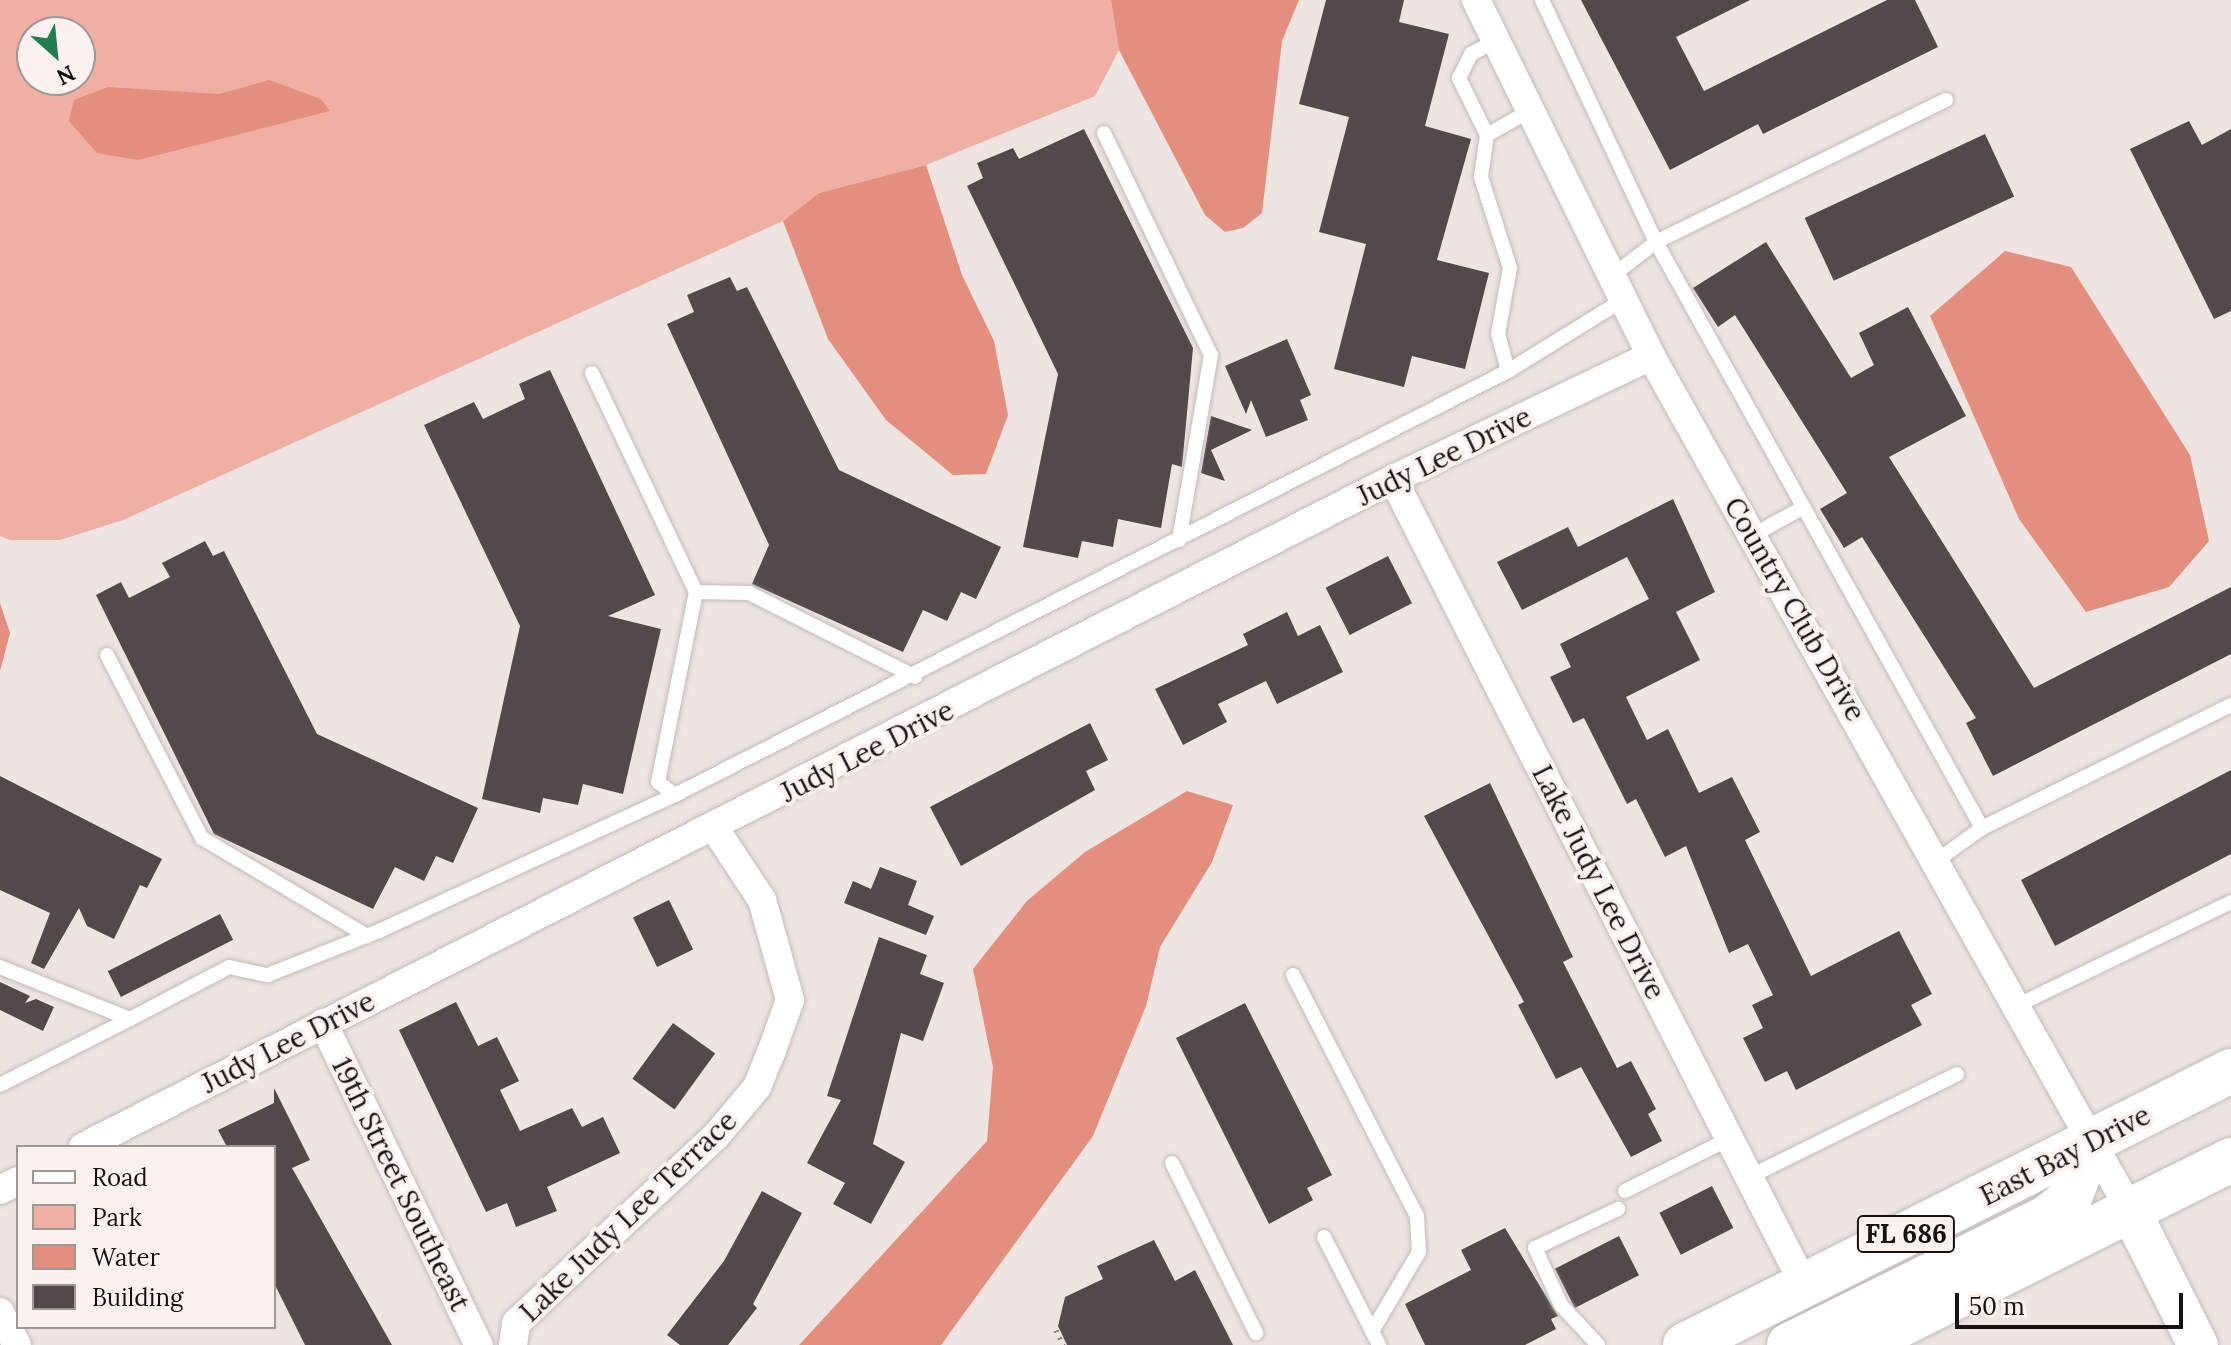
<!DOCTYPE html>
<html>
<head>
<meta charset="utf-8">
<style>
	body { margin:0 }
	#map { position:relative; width:2231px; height:1345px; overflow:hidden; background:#eee5e3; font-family:Lora,serif }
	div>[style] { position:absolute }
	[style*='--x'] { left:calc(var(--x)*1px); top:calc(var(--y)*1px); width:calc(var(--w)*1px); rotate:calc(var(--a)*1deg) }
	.green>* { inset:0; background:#efafa2 }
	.water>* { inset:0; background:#e48e7d }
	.building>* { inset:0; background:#514a49; transform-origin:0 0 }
	.path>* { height:5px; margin-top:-2.5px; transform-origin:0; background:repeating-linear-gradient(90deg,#87817f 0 2px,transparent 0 8px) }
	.roads { filter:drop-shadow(0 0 2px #c3bbb9) drop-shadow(0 0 2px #c3bbb9) }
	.lane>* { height:14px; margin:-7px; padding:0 7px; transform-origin:7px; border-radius:7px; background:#fff }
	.street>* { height:28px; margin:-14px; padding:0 14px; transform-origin:14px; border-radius:14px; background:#fff }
	.secondary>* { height:40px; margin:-20px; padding:0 20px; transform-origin:20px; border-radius:20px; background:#fff }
	.primary>* { height:44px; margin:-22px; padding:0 22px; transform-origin:22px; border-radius:22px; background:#fff }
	span { translate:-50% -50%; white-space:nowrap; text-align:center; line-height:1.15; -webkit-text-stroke:8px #fbf2f0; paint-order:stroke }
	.shield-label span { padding:2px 6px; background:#fbf2f0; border:2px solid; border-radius:6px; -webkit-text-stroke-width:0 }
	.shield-label { font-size:26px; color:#151211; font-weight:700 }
	.street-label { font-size:28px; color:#151211 }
	.legend { position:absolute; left:16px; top:1145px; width:260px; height:184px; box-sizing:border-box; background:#fbf2f0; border:2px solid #9f9897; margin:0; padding:10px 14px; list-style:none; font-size:24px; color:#151211 }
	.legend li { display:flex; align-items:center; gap:16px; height:40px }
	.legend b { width:40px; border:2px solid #9f9897 }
	.north { position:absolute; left:16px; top:16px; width:80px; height:80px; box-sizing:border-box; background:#fbf2f0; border:2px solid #9f9897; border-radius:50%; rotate:153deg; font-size:22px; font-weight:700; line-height:32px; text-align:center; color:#151211 }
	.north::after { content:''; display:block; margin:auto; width:28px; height:36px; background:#217c51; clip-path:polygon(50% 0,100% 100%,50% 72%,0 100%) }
	.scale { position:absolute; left:1955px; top:1293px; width:228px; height:36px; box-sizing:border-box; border:4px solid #151211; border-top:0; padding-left:10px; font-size:24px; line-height:28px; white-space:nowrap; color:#151211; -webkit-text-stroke:6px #fbf2f0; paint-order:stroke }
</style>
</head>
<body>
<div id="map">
	<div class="green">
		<i style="clip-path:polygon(evenodd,0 0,1111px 0,1119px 50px,1095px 96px,926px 165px,819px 193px,783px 221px,123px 520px,60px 540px,10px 540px,0 536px,0 0,32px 32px,80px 32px,80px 80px,32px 80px,32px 32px)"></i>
	</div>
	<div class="water">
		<i style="clip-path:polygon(1111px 0,1299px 0,1282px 41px,1262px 213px,1243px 228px,1225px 232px,1205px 215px,1119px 50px)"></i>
		<i style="clip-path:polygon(269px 80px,321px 99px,330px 111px,138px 160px,97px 153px,69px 121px,74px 100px,108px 87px,219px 94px)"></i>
		<i style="clip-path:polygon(926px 165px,962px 275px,994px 341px,1008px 415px,986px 474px,953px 475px,886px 420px,828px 339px,783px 221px,819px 193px)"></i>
		<i style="clip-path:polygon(2005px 251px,2071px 267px,2190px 455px,2209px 541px,2169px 587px,2086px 612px,2019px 519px,1930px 316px)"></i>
		<i style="clip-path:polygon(0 603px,10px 633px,0 671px)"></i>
		<i style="clip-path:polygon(1187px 791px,1233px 805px,1212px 862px,1160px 947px,1146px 1006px,1093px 1136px,941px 1345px,799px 1345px,987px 1141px,993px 1067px,973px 969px,1027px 901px,1085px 852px)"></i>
	</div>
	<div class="building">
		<i style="clip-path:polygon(1326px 0,1404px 0,1399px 22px,1449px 34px,1425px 126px,1471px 139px,1437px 260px,1489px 273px,1465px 369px,1412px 356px,1404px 387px,1334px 369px,1366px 244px,1319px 232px,1349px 117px,1299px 104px)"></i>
		<i style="clip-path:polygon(1581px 0,1750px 0,1676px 37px,1704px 91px,1887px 0,1915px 0,1938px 47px,1763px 134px,1758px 124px,1670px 170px)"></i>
		<i style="clip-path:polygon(2189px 121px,2202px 145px,2231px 129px,2231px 311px,2214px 319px,2130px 149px)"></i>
		<i style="clip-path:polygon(1084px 129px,1193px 348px,1182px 467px,1172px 464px,1161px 528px,1118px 519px,1113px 547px,1082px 541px,1078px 558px,1023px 547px,1058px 374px,967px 186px,983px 178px,977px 163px,1013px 148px,1019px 159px)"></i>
		<i style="left:1985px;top:134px;width:69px;height:199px;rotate:65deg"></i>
		<i style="clip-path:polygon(1766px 242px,1851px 378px,1874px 365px,1859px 333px,1908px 307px,1966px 416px,1889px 457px,2034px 688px,2231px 587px,2231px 654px,1993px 776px,1966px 723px,1976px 718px,1862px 537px,1844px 548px,1820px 509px,1847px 493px,1735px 315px,1718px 327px,1693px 288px)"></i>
		<i style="clip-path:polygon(730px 277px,737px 291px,747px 287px,839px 470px,1001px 547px,976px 599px,961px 592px,947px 621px,923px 610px,903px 652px,752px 584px,769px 545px,667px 324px,694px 312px,687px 295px)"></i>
		<i style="clip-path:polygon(1287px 339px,1311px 395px,1300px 400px,1308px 420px,1266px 437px,1251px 400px,1246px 414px,1225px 366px)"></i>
		<i style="clip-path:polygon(550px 370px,655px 595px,608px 616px,661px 629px,623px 794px,583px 784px,578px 805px,543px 798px,540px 813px,482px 799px,520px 626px,424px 425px,474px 402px,483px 419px,525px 399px,519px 384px)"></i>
		<i style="clip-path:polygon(1211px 416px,1252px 430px,1211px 450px,1225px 481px,1201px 473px)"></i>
		<i style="clip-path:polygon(1673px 499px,1715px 592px,1676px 612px,1700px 660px,1626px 697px,1647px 740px,1668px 729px,1699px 793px,1732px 777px,1760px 832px,1745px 840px,1811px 976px,1899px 931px,1932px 994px,1911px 1005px,1922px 1025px,1796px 1090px,1787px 1071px,1765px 1082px,1743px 1038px,1763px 1028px,1752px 1005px,1773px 995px,1748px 944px,1729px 953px,1686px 846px,1665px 857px,1636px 799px,1627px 804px,1584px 718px,1573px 723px,1550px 677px,1571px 667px,1560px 644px,1649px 599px,1627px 557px,1522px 610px,1497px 562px,1568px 527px,1578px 547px)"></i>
		<i style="clip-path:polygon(205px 541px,213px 556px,224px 551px,317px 734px,478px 808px,453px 863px,436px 856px,424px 881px,395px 867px,373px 909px,214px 834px,96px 595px,121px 582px,129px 598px,170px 577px,162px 563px)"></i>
		<i style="left:1388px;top:556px;width:53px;height:70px;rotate:63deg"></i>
		<i style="clip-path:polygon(1287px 612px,1298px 636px,1320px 625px,1343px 672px,1277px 704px,1266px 681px,1218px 704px,1227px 722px,1183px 745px,1155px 689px,1248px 645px,1243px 634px)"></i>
		<i style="clip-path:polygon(1090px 723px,1108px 760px,1086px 771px,1095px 790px,961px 866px,930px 807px)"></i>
		<i style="clip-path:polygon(2231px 770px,2231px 854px,2055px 946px,2021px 880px)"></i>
		<i style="clip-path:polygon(0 776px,162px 859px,147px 888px,140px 885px,114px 939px,87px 926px,79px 908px,44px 969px,31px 963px,50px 913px,0 890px)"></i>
		<i style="clip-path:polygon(1490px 783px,1573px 957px,1563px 962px,1617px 1068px,1631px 1061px,1656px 1109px,1648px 1114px,1662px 1141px,1631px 1157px,1581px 1067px,1556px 1079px,1518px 1005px,1524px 1002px,1424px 816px)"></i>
		<i style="clip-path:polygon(880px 867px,917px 881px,908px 905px,934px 916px,926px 935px,844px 903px,853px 881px,871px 889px)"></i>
		<i style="left:669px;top:900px;width:55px;height:40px;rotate:64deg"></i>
		<i style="left:220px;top:914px;width:29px;height:126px;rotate:63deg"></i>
		<i style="clip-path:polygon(879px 937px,927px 955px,920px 974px,944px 983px,923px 1041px,901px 1033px,873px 1144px,905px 1162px,871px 1224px,833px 1204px,845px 1183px,807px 1163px,841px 1100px,827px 1096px)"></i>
		<i style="clip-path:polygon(0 982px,30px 996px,25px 1003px,36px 999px,54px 1007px,43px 1031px,0 1010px)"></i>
		<i style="clip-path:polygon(456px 1002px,478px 1046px,497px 1037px,519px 1081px,500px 1090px,520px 1131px,572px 1108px,582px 1127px,603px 1117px,620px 1153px,547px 1187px,557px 1211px,516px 1227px,507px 1203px,486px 1212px,399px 1030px)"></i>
		<i style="clip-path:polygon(1245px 1003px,1332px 1175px,1307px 1188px,1313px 1200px,1269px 1224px,1176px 1038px)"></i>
		<i style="left:673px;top:1023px;width:52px;height:69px;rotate:36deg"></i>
		<i style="clip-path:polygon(274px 1088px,310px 1160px,292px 1168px,392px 1345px,305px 1345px,274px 1283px,274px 1147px,227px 1147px,218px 1130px,274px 1103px)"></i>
		<i style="left:1712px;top:1186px;width:47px;height:59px;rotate:63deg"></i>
		<i style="clip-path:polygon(762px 1191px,802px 1213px,753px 1304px,757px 1308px,728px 1345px,680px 1345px,667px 1335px,724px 1261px)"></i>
		<i style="clip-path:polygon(1505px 1228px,1558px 1316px,1551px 1319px,1556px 1329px,1525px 1345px,1425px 1345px,1405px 1304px,1471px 1270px,1461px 1250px)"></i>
		<i style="left:1619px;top:1236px;width:44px;height:72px;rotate:63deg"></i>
		<i style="clip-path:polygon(1154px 1240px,1175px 1281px,1195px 1270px,1233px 1345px,1067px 1345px,1058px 1326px,1065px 1297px,1103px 1279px,1097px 1266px)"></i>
	</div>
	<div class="path">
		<i style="--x:1056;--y:1330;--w:17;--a:65"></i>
	</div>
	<div class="roads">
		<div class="lane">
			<i style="--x:1542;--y:0;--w:268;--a:64.8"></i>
			<i style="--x:1656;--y:242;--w:323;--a:-26.1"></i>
			<i style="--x:1104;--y:133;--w:246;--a:64.3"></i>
			<i style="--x:1211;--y:355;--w:188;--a:99.8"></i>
			<i style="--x:1487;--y:135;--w:64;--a:-116.2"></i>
			<i style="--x:1459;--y:78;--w:27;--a:-63"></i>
			<i style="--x:1471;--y:54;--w:30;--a:-28"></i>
			<i style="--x:1612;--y:276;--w:56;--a:-37.7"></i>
			<i style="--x:1656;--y:242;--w:671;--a:60.91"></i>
			<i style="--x:1982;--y:828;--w:278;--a:-26.3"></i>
			<i style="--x:1508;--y:371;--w:38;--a:-105"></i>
			<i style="--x:1498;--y:334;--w:67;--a:-79.7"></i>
			<i style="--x:1510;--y:268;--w:96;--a:-107.7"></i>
			<i style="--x:1481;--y:177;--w:42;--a:-81.9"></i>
			<i style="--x:1487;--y:135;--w:51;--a:-29.6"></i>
			<i style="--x:592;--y:373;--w:242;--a:64.6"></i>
			<i style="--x:1753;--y:535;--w:58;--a:-28.8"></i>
			<i style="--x:107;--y:655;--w:206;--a:62.6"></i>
			<i style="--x:202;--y:838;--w:192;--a:30.7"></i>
			<i style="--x:675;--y:795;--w:21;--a:-143"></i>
			<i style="--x:658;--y:782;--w:194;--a:-78.7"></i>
			<i style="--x:696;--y:592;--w:53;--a:1.1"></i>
			<i style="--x:749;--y:593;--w:186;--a:26.8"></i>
			<i style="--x:1939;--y:859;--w:53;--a:-35.8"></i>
			<i style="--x:0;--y:967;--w:140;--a:21.8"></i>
			<i style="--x:130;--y:1019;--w:146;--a:153.1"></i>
			<i style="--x:1293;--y:975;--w:271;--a:62.8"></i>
			<i style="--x:1417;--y:1216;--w:36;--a:87"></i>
			<i style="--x:1419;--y:1252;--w:92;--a:120.7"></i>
			<i style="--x:1372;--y:1331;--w:16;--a:63"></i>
			<i style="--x:2016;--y:1006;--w:239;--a:-25.8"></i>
			<i style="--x:130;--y:1019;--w:112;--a:-27.7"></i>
			<i style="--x:229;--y:967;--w:40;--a:12"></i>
			<i style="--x:268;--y:975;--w:119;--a:-21.6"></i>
			<i style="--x:379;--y:931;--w:326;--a:-24.7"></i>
			<i style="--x:675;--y:795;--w:935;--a:-26.98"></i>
			<i style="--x:1508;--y:371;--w:135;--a:-31.7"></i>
			<i style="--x:1172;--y:1163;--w:190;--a:63.7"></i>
			<i style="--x:1749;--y:1177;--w:232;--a:-26.3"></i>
			<i style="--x:1625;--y:1191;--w:116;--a:-26.6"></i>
			<i style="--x:1324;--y:1237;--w:106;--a:62.9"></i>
			<i style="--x:1598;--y:1345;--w:54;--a:-132.8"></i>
			<i style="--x:1561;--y:1305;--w:63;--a:-114.5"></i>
			<i style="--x:1535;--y:1248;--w:92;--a:-25.2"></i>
		</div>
		<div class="street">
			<i style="--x:1476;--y:0;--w:397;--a:63.8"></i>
			<i style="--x:1651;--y:356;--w:979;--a:60.71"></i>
			<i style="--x:1393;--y:479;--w:905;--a:62.98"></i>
			<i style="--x:323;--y:1023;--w:358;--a:64.2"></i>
			<i style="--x:83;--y:1147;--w:1470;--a:-27.02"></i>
			<i style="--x:1393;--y:479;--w:286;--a:-25.5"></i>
			<i style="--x:0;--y:1190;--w:20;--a:-27"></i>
			<i style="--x:0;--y:1312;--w:37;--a:63"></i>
			<i style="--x:513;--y:1345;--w:22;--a:-82"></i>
			<i style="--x:516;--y:1323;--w:274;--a:-43.1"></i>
			<i style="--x:716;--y:1136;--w:64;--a:-50.1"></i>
			<i style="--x:757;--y:1087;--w:37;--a:-68"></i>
			<i style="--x:771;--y:1053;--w:56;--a:-70.3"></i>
			<i style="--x:790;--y:1000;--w:104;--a:-105.6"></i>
			<i style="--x:762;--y:900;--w:85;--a:-123.5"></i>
		</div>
		<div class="secondary">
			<i style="--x:2130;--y:1210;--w:151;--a:63.3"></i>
		</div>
		<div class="primary">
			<i style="--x:1685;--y:1345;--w:611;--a:-26.65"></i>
			<i style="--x:1789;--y:1345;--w:287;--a:-26.3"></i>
			<i style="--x:2046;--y:1218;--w:29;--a:-38"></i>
			<i style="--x:2069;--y:1200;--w:63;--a:-68.7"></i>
			<i style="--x:1860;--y:1345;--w:415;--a:-26.5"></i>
		</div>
	</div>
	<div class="shield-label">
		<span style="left:1906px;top:1234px">FL 686</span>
	</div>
	<div class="street-label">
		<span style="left:1444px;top:456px;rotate:-26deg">Judy Lee Drive</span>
		<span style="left:1795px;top:609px;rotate:60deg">Country Club Drive</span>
		<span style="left:867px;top:751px;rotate:-27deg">Judy Lee Drive</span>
		<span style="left:1599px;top:882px;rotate:63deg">Lake Judy Lee Drive</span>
		<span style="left:288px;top:1042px;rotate:-27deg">Judy Lee Drive</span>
		<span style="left:2065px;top:1155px;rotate:-27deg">East Bay Drive</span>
		<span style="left:401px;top:1184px;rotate:64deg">19th Street Southeast</span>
		<span style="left:628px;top:1216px;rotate:-44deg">Lake Judy Lee Terrace</span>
	</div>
	<ul class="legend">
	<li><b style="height:10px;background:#fff"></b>Road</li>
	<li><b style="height:22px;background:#efafa2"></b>Park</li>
	<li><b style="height:22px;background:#e48e7d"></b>Water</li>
	<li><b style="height:22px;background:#514a49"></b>Building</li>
	</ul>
	<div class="north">N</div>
	<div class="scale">50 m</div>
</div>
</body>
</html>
